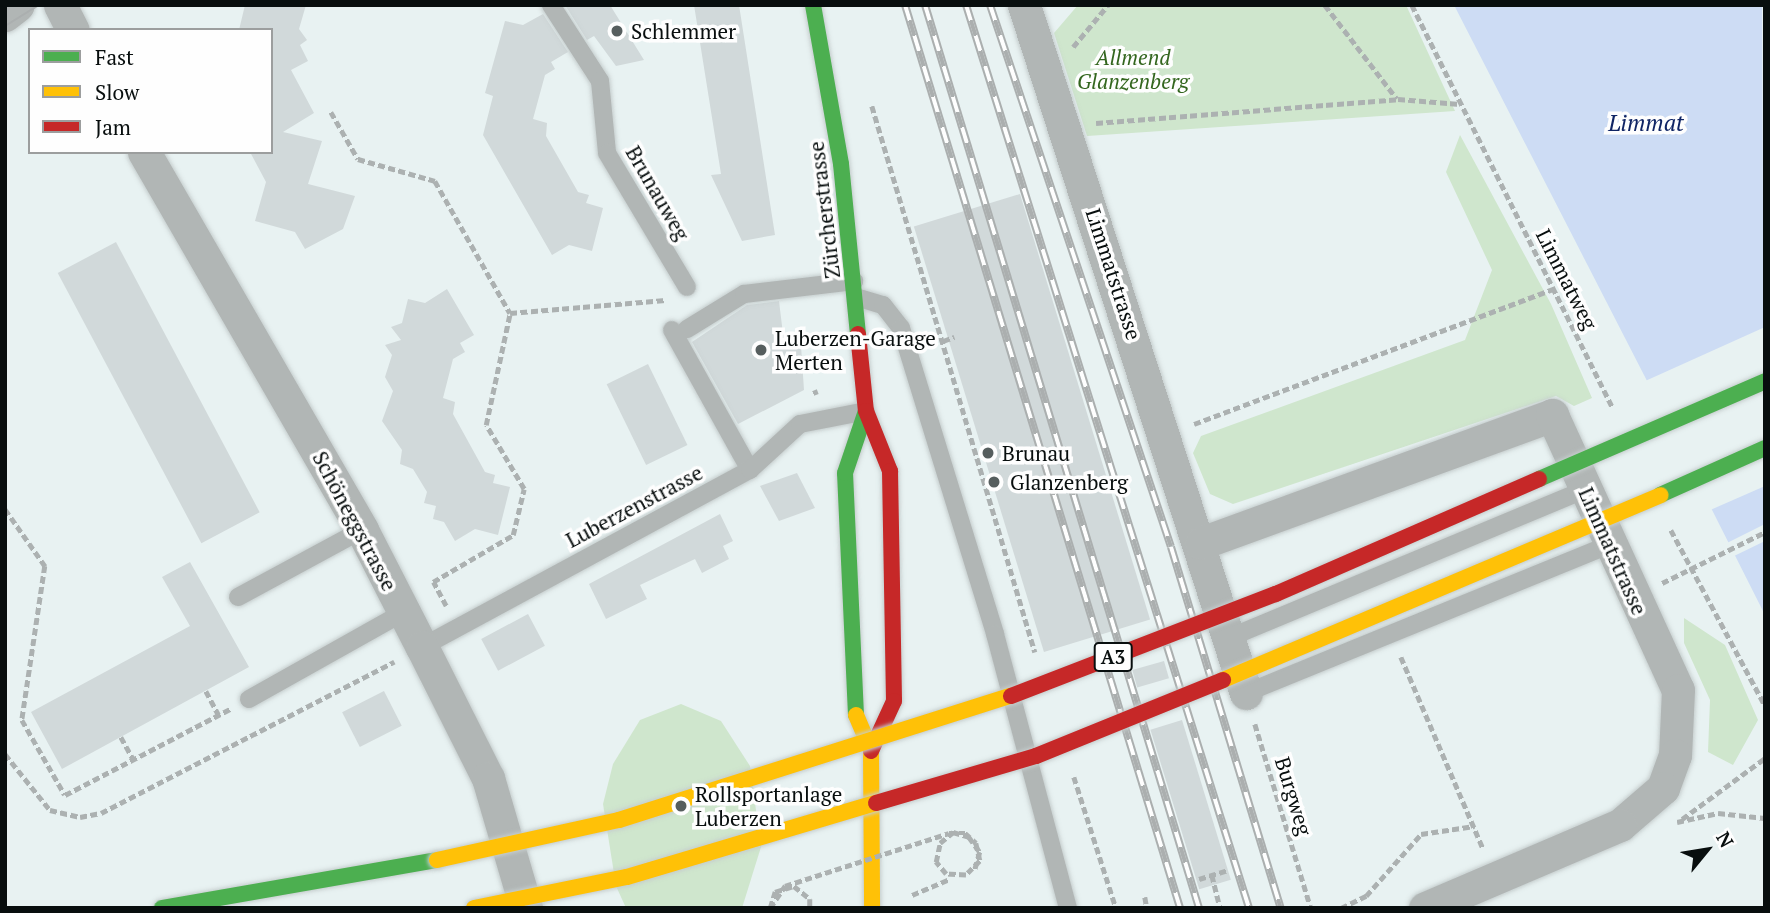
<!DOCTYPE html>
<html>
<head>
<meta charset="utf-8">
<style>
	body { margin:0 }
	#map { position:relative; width:1770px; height:913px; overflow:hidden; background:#e8f2f2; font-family:"PT Serif",serif }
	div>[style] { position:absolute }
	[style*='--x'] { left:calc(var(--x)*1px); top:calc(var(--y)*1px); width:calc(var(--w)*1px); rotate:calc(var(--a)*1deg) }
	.green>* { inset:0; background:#cfe6cd }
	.water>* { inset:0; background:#cddcf4 }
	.pier>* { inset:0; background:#e8f2f2 }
	.building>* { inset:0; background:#d1d9da; transform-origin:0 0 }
	.path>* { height:4.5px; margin-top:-2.25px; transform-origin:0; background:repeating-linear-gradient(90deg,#acb1b1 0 7px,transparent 0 10.5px) }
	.roads { filter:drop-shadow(0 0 2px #c5cdcd) drop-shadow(0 0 2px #c5cdcd) }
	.lane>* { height:18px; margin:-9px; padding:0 9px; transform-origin:9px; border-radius:9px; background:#b1b6b5 }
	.street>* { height:33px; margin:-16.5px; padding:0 16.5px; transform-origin:16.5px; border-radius:16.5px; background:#b1b6b5 }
	.fast>* { height:16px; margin:-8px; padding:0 8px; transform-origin:8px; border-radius:8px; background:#4caf50 }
	.slow>* { height:16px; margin:-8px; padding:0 8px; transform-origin:8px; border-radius:8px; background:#ffc107 }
	.jam>* { height:16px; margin:-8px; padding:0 8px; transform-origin:8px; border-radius:8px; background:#c62828 }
	.tram>* { height:2px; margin:-1px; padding:0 1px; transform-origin:1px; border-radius:1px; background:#abafaf }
	.rail>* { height:8px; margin-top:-4px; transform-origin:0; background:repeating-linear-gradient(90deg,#fefefe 0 16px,#abafaf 0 32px); box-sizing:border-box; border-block:2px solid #abafaf }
	.path-bridge>* { height:4.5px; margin-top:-2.25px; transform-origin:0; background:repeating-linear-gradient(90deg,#acb1b1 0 7px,transparent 0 10.5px) }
	.bridges { filter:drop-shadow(0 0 2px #c5cdcd) drop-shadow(0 0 2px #c5cdcd) }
	.fast-bridge>* { height:16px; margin:-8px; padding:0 8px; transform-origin:8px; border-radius:8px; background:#4caf50 }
	.slow-bridge>* { height:16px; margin:-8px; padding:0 8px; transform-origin:8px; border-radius:8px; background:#ffc107 }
	.jam-bridge>* { height:16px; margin:-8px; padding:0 8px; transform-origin:8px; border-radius:8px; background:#c62828 }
	.dots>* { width:19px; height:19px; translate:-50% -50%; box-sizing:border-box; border:4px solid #fefefe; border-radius:50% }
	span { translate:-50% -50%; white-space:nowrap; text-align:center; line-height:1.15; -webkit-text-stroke:7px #fefefe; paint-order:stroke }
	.shield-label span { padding:2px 5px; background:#fefefe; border:2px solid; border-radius:5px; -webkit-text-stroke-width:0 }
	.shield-label { font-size:19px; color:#080e0e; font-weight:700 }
	.poi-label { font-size:21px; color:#080e0e }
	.left { translate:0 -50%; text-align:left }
	.park-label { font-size:21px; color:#33661e; font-style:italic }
	.street-label { font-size:21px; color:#080e0e }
	.water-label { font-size:23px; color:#0f2464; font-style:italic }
	.frame { position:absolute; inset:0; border:7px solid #080e0e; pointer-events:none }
	.legend { position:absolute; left:28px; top:28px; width:245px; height:126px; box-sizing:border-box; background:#fefefe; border:2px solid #9c9e9e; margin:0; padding:9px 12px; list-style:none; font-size:21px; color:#080e0e }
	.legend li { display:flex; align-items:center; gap:14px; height:35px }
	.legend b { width:35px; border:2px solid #9c9e9e }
	.north { position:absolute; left:1672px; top:815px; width:70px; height:70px; -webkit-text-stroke:5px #fefefe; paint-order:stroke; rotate:60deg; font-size:19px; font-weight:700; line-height:28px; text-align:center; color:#080e0e }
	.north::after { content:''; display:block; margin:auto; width:24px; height:32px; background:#080e0e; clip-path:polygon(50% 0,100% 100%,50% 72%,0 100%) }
</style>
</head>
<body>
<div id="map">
	<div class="green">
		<i style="clip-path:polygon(1078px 5px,1406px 5px,1455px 111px,1087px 136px,1054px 33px)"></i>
		<i style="clip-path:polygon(1460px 135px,1551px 304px,1592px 398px,1574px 406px,1556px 396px,1233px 504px,1210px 494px,1193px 453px,1201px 436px,1465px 340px,1492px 270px,1446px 172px)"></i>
		<i style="clip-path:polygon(1684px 618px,1725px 645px,1758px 720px,1733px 765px,1708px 752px,1710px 700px,1684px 643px)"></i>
		<i style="clip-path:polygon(681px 704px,721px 721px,750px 766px,761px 847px,742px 908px,626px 908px,616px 886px,603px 804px,613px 764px,640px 720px)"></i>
	</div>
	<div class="water">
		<i style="clip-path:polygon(1454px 5px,1762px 5px,1765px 615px,1644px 375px)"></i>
	</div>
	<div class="pier">
		<i style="clip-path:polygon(1765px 327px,1765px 486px,1708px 511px,1643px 382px)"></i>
		<i style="clip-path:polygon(1765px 524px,1765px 541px,1732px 557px,1725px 544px)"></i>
	</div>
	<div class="building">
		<i style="clip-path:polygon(245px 5px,306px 5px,299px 29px,307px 40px,300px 45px,308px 61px,291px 70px,314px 113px,283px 132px,322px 141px,308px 184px,355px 196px,343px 229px,305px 249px,295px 232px,255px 221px,266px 182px,250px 152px,271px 152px,271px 30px,239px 30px)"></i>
		<i style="clip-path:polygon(565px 5px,610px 5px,644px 60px,616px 66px,594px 36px,587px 40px)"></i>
		<i style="clip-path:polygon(694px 5px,739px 5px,775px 235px,742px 241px,711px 175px,721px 174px)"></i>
		<i style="clip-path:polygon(543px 14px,568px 52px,551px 62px,555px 69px,545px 75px,533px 119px,547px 123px,546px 136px,578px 192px,589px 195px,586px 203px,603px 208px,592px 251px,569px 245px,552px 255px,483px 135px,493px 96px,485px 93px,505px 21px,523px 25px)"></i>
		<i style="left:1020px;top:194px;width:445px;height:111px;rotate:73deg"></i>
		<i style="left:116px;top:242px;width:306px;height:66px;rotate:62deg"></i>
		<i style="clip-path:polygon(447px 289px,474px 335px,460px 343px,465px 352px,453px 359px,443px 398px,455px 402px,453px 414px,485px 472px,495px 475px,493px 483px,510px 487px,498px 535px,475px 529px,455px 541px,444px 522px,433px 519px,436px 506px,424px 503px,427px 492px,413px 469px,400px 464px,402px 450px,382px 421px,393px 391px,385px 377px,392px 355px,385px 345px,401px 340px,391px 327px,402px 323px,408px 299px,425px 303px)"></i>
		<i style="clip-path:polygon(779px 301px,783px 334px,800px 331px,804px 390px,738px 424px,692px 342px,747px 305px)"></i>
		<i style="left:648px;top:364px;width:90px;height:46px;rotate:64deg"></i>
		<i style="clip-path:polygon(797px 473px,815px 508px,779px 521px,760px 486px)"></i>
		<i style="clip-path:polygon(720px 514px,733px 541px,723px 546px,729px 559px,702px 573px,695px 559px,640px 585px,647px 599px,606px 619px,589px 584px)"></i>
		<i style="clip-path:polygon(190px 562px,249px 667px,62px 769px,31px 712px,190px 626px,162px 577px)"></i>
		<i style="left:528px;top:614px;width:36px;height:53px;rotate:62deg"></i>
		<i style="left:1164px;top:661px;width:18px;height:33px;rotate:74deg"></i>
		<i style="left:384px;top:691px;width:39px;height:47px;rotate:63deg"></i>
		<i style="left:1182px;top:720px;width:167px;height:33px;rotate:73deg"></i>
	</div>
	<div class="path">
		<i style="--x:1325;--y:5;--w:118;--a:52.5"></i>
		<i style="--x:1412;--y:5;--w:450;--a:63.5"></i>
		<i style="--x:1073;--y:47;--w:55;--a:-50.2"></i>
		<i style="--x:872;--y:106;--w:570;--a:73.38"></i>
		<i style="--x:331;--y:112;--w:54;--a:60.1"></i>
		<i style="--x:358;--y:159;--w:80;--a:15.9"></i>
		<i style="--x:435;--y:181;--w:152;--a:60.4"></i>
		<i style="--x:510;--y:313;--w:156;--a:-4.8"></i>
		<i style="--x:1096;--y:123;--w:303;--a:-4.5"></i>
		<i style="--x:1398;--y:99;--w:62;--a:4.6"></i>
		<i style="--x:943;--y:341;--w:12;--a:-20"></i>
		<i style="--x:813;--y:393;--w:5;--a:-22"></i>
		<i style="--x:1194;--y:424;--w:386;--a:-20.6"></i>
		<i style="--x:5;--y:509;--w:70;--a:54.9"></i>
		<i style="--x:45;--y:566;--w:156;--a:98.5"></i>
		<i style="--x:22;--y:720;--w:86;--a:60.2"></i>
		<i style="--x:65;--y:795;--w:186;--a:-27.5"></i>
		<i style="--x:1671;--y:530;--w:199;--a:61.8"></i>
		<i style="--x:1662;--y:583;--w:115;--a:-26.3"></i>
		<i style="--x:446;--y:606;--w:27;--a:-118"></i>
		<i style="--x:433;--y:582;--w:93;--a:-30.4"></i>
		<i style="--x:513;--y:535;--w:47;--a:-76.6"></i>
		<i style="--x:524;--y:489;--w:74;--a:-120.7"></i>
		<i style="--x:486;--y:425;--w:115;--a:-77.9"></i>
		<i style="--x:1401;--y:657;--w:208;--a:66.8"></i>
		<i style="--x:206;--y:691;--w:27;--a:62"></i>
		<i style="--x:1255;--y:724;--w:192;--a:73.1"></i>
		<i style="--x:121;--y:737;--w:25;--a:61"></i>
		<i style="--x:5;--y:754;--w:72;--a:51.2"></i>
		<i style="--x:50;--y:810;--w:31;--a:13"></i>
		<i style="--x:80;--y:817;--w:21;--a:-11"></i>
		<i style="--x:101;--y:813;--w:330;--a:-27.3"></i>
		<i style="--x:1074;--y:777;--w:138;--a:72.2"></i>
		<i style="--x:1682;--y:819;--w:103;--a:-36.3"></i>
		<i style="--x:1677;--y:822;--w:42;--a:-12.4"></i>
		<i style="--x:1718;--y:813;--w:47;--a:6.1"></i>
		<i style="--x:940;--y:843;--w:17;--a:-40"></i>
		<i style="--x:953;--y:832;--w:17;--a:17"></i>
		<i style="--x:969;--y:837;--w:19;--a:54"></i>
		<i style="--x:980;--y:852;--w:18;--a:106"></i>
		<i style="--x:1212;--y:875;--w:34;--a:76"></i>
		<i style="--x:1199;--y:879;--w:30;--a:-17"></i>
		<i style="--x:912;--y:895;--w:39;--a:-23"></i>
		<i style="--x:1145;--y:897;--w:11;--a:80"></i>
		<i style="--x:770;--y:908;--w:17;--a:-73"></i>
		<i style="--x:775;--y:892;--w:20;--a:-18"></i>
		<i style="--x:794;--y:886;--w:21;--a:39"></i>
		<i style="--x:810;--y:899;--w:9;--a:90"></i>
		<i style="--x:1341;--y:908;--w:28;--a:-26"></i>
		<i style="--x:1366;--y:896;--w:83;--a:-48.4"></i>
		<i style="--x:1421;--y:834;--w:54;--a:-8.6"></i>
	</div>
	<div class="roads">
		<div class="lane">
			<i style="--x:551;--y:5;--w:90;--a:57.2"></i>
			<i style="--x:600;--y:81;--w:72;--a:84.4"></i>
			<i style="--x:607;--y:153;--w:156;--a:59.2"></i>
			<i style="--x:856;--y:297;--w:28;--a:17"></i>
			<i style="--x:883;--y:305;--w:29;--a:52"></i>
			<i style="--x:901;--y:328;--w:320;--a:72.9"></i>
			<i style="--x:995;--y:634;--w:284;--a:75.1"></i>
			<i style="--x:687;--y:329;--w:67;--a:-31.6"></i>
			<i style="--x:744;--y:294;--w:111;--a:-6.7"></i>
			<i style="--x:672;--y:330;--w:160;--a:60.9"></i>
			<i style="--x:238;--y:597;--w:141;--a:-28.4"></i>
			<i style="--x:1231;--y:637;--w:383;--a:-22.6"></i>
			<i style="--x:422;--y:647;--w:373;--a:-28.4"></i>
			<i style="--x:750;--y:470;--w:68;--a:-42.6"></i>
			<i style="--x:800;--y:424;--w:67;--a:-11.1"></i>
			<i style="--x:1246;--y:693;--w:392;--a:-22.2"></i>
			<i style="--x:249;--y:699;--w:178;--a:-29.3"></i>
		</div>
		<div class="street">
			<i style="--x:60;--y:5;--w:28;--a:63"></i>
			<i style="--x:1024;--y:5;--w:723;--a:72.12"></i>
			<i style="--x:5;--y:15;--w:16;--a:-38"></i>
			<i style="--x:144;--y:152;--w:436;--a:60"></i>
			<i style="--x:362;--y:530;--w:131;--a:62.9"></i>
			<i style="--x:422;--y:647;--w:147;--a:63.3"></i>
			<i style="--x:488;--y:778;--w:135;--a:73.7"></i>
			<i style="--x:1201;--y:543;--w:374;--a:-20"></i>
			<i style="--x:1552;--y:415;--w:302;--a:65.4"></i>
			<i style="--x:1678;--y:690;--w:65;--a:92.6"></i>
			<i style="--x:1675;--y:755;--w:35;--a:110"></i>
			<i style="--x:1663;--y:788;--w:57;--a:139.3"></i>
			<i style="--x:1620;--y:825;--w:212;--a:156.9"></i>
		</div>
		<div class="fast">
			<i style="--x:813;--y:5;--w:161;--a:80"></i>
			<i style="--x:841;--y:164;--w:171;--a:84.3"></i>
			<i style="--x:856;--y:715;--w:242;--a:-92.6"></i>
			<i style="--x:845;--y:473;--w:65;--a:-71.3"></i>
			<i style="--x:162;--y:908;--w:279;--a:-9.9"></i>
		</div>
		<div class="slow">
			<i style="--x:856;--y:715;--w:39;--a:67"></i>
			<i style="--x:871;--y:751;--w:157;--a:89.6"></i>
		</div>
		<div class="jam">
			<i style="--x:858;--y:334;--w:77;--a:84.1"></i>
			<i style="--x:866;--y:411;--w:65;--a:68.2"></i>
			<i style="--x:890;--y:471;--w:230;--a:89"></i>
			<i style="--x:894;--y:701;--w:55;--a:114.7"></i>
		</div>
	</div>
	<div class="tram">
		<i style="--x:5;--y:26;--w:39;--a:-32"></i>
	</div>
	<div class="rail">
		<i style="--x:905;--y:5;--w:944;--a:73.06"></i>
		<i style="--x:925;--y:5;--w:944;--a:73.12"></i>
		<i style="--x:966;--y:5;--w:946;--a:72.6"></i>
		<i style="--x:990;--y:5;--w:571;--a:71.53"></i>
		<i style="--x:1171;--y:547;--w:377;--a:73.1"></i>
	</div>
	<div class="path-bridge">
		<i style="--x:770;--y:908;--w:27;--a:-56"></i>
		<i style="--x:785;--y:886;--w:172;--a:-17.9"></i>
		<i style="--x:949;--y:833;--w:16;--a:0"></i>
		<i style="--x:965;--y:833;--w:15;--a:42"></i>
		<i style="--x:976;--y:843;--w:18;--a:77"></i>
		<i style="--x:980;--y:861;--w:20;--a:135"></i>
		<i style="--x:966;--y:875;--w:20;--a:-177"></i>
		<i style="--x:946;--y:874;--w:16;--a:-130"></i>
		<i style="--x:936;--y:862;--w:19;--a:-78"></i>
	</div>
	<div class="bridges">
		<div class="fast-bridge">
			<i style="--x:1539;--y:479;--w:246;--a:-23.4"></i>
			<i style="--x:1660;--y:495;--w:115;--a:-24.1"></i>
		</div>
		<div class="slow-bridge">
			<i style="--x:1223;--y:680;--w:475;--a:-22.9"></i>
			<i style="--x:437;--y:860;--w:186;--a:-12.4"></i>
			<i style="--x:619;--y:820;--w:411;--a:-17.6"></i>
			<i style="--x:474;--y:908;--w:156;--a:-11.5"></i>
			<i style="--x:627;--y:877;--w:260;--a:-16.6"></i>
		</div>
		<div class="jam-bridge">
			<i style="--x:1011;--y:696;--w:284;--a:-21.1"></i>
			<i style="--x:1276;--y:594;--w:287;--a:-23.6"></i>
			<i style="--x:876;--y:803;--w:167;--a:-16.4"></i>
			<i style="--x:1036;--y:756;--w:202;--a:-22.1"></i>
		</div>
	</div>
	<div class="dots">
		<i style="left:617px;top:31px;background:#565e5e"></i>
		<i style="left:761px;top:350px;background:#565e5e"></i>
		<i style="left:988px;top:453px;background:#565e5e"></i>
		<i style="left:994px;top:482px;background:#565e5e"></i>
		<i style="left:681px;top:806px;background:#565e5e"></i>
	</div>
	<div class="shield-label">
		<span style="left:1113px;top:657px">A3</span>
	</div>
	<div class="poi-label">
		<span class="left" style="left:631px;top:31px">Schlemmer</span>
		<span class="left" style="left:775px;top:350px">Luberzen-Garage<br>Merten</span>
		<span class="left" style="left:1002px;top:453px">Brunau</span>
		<span class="left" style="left:1010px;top:482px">Glanzenberg</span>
		<span class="left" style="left:695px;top:806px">Rollsportanlage<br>Luberzen</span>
	</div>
	<div class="park-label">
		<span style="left:1133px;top:69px">Allmend<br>Glanzenberg</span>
	</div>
	<div class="street-label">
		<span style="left:658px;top:193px;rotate:60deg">Brunauweg</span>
		<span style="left:824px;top:210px;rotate:-97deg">Zürcherstrasse</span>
		<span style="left:1114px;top:274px;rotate:72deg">Limmatstrasse</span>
		<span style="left:1567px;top:279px;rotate:63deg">Limmatweg</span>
		<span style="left:634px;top:506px;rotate:-28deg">Luberzenstrasse</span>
		<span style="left:355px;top:521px;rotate:62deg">Schöneggstrasse</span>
		<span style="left:1613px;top:551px;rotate:66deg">Limmatstrasse</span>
		<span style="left:1294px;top:796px;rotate:73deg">Burgweg</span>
	</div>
	<div class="water-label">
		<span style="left:1646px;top:123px">Limmat</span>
	</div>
	<div class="frame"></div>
	<ul class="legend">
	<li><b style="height:9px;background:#4caf50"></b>Fast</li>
	<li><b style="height:9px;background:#ffc107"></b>Slow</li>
	<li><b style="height:9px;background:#c62828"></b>Jam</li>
	</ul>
	<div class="north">N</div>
</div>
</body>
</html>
